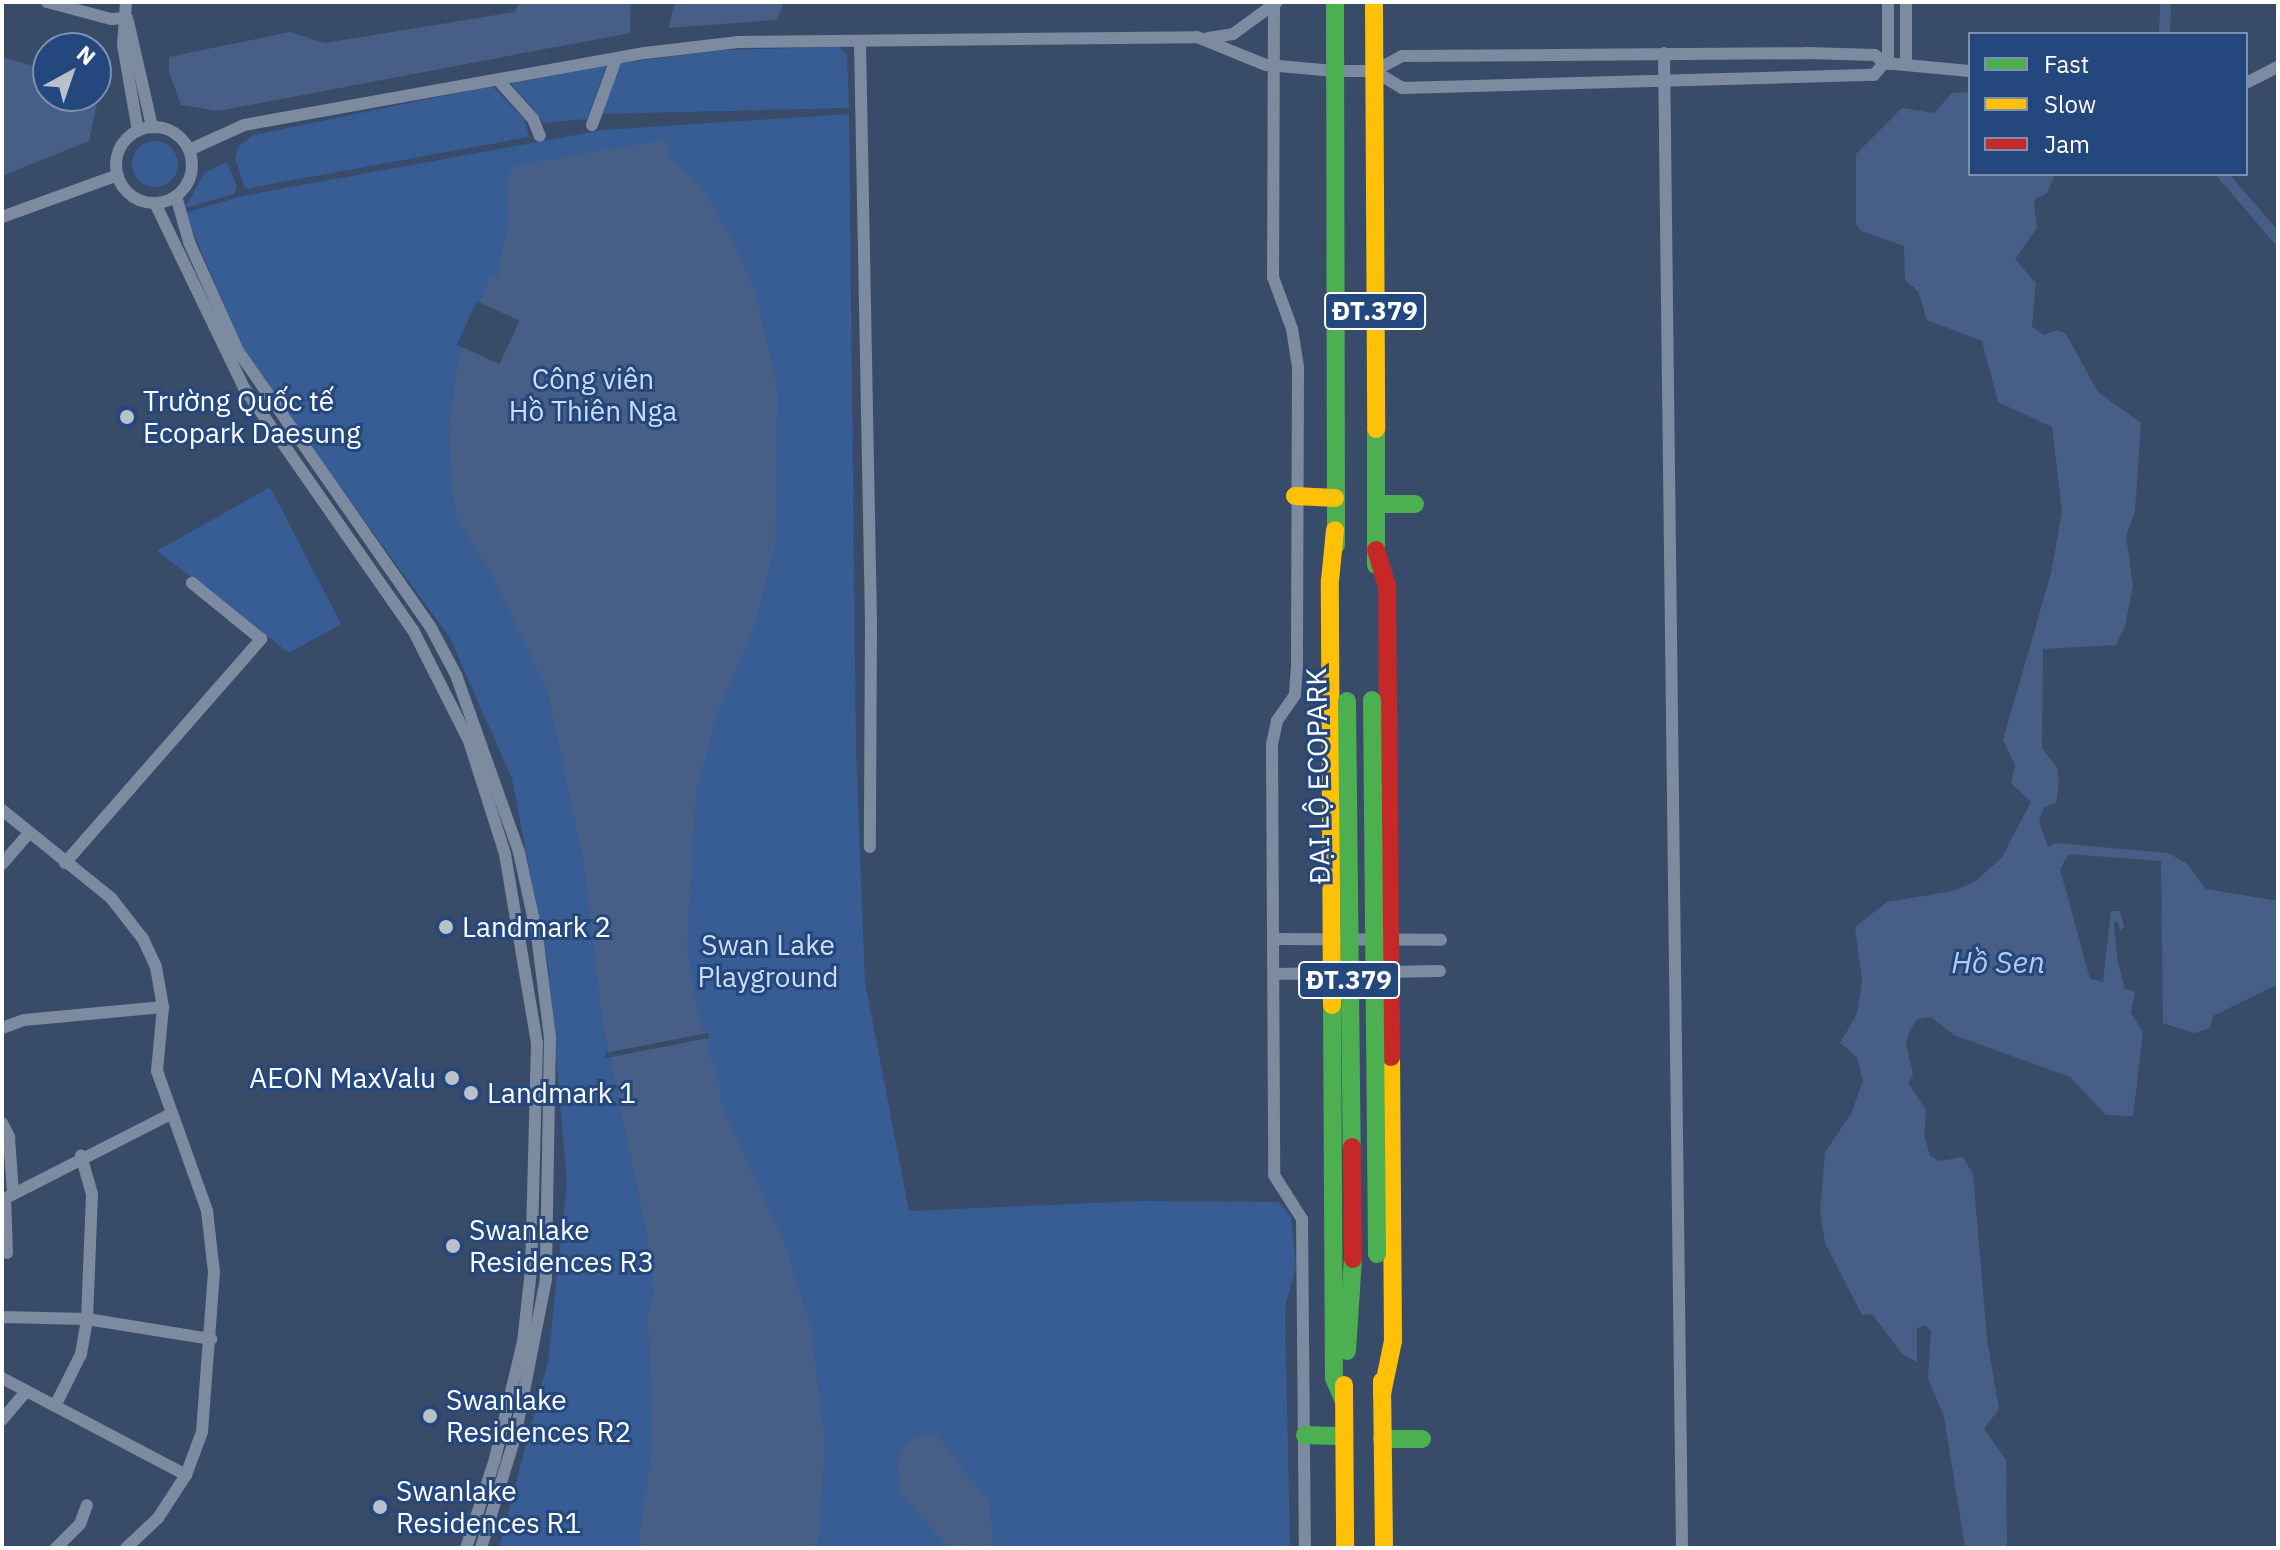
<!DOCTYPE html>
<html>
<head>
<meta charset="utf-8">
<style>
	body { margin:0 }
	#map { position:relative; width:2280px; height:1550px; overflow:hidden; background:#384b69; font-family:"IBM Plex Sans",sans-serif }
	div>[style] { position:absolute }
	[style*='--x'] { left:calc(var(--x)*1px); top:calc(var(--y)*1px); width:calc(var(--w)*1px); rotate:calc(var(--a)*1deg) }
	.green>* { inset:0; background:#385c94 }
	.round { border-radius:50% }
	.water>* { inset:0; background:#475f86 }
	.pier>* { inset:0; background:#384b69; transform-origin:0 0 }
	.canal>* { height:11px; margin:-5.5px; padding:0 5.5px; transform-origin:5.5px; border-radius:5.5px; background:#475f86 }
	.street>* { height:12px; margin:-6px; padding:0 6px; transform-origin:6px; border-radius:6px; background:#7d8ba0 }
	.street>.ring { margin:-6px; padding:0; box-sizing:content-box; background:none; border:12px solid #7d8ba0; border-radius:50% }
	.fast>* { height:18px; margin:-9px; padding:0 9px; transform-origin:9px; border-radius:9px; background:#4caf50 }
	.slow>* { height:18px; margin:-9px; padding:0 9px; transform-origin:9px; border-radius:9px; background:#ffc107 }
	.jam>* { height:18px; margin:-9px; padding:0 9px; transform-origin:9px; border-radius:9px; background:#c62828 }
	.fast-bridge>* { height:18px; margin:-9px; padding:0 9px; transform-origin:9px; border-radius:9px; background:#4caf50 }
	.jam-bridge>* { height:18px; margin:-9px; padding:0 9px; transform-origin:9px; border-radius:9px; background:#c62828 }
	.dots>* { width:22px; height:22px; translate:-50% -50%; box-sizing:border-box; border:4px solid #24477d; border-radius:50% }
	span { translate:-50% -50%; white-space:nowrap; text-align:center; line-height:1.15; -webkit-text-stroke:6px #24477d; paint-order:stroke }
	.shield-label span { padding:2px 6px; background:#24477d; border:2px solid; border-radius:6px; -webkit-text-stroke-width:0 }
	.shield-label { font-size:26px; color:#fff; font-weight:700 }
	.park-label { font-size:28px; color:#ccdcf4 }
	.poi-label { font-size:28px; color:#fff }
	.left { translate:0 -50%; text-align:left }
	.right { translate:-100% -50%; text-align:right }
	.street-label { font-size:28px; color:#fff }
	.water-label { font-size:30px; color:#b4cbed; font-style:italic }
	.frame { position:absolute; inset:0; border:4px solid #fff; pointer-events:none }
	.legend { position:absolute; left:1968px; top:32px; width:280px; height:144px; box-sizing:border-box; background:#24477d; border:2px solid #7c91b1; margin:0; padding:10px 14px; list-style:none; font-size:24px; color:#fff }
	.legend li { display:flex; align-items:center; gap:16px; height:40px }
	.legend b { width:40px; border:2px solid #7c91b1 }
	.north { position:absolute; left:32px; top:32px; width:80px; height:80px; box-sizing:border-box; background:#24477d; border:2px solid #7c91b1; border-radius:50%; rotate:40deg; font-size:22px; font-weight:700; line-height:32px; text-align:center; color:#fff }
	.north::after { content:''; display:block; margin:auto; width:28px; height:36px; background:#b9c0ca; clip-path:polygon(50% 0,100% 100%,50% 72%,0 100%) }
</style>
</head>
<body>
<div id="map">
	<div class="green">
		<i style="clip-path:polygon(839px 47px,847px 54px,849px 108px,599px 114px,621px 63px,723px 50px)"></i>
		<i style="clip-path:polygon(606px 66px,587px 119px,544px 123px,511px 83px)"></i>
		<i style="clip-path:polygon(492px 86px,525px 120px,529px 137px,245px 189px,235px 158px,238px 147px,253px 135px)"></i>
		<i style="clip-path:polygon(849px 114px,856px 748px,865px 982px,909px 1211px,1142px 1201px,1278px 1202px,1291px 1216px,1296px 1267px,1285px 1307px,1290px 1548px,499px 1548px,548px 1361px,567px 1183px,548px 964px,512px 779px,450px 638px,247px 359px,185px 213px,242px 196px,603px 130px)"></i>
		<i class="round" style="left:132px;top:141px;width:46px;height:46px"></i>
		<i style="clip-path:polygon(227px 162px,237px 187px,234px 194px,185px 208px,204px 173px)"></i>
		<i style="clip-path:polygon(270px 487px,341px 624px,289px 653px,157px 551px)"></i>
	</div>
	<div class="water">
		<i style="clip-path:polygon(519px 2px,631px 2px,630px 33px,218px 111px,181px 105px,169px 72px,169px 57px,290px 32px,325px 43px,515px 12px)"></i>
		<i style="clip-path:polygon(675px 2px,784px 2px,777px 20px,668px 28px)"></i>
		<i style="clip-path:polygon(2px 57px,48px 70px,48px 96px,96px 96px,96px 84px,101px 85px,89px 141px,2px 176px)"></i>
		<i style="clip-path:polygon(1970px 92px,1970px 174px,2055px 174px,2047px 193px,2034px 200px,2037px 228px,2015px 259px,2036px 283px,2032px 327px,2044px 335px,2057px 330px,2066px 334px,2098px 392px,2141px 423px,2135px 511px,2126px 536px,2133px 586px,2125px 626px,2116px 645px,2043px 649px,2042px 748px,2057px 768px,2059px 783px,2056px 803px,2044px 807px,2039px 821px,2048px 847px,2055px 843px,2168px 853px,2186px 863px,2206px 889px,2278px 901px,2278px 984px,2213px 1016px,2210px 1028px,2194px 1033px,2163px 1023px,2161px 861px,2069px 854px,2060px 869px,2090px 979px,2103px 982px,2111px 911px,2120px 911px,2124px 927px,2120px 930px,2117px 921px,2114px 924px,2117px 958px,2125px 989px,2135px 992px,2131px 1013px,2143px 1032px,2133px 1116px,2106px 1115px,2070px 1077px,1954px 1035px,1931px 1017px,1917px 1019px,1909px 1032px,1906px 1043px,1913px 1076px,1908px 1083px,1926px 1110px,1924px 1133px,1930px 1156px,1940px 1161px,1963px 1157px,1973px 1174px,1987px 1339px,1999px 1409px,1984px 1429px,2006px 1460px,2007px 1548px,1965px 1548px,1944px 1416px,1928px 1379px,1931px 1331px,1925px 1325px,1917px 1328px,1917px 1362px,1902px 1354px,1872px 1314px,1862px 1315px,1825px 1243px,1820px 1212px,1825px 1152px,1851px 1114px,1863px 1081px,1857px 1057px,1840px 1043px,1857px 1014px,1862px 981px,1855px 927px,1887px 902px,1953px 891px,1976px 881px,2002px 857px,2031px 802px,2011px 783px,2015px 765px,2003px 740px,2051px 573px,2062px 511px,2052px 427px,1998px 402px,1982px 341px,1927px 320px,1918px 291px,1905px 280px,1904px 246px,1861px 231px,1856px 224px,1856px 154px,1902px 108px,1934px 113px,1952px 93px)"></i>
		<i style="clip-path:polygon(665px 140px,670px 158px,699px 183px,735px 245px,756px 294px,778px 393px,775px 545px,756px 623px,719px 709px,696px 791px,687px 948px,698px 1015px,721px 1089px,719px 1099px,786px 1247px,811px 1329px,825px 1443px,818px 1548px,638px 1548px,653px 1440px,648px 1314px,654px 1293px,647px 1235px,602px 1018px,584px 864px,547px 689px,492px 575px,457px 519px,451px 479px,449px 425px,459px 356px,490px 278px,497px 278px,509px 220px,507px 178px,514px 166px)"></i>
		<i style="clip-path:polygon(937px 1434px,989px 1502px,994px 1548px,954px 1548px,943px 1542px,901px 1495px,897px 1461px,905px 1446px,917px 1436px)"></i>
	</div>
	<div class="pier">
		<i style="left:477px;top:301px;width:47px;height:48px;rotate:25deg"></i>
		<i style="left:708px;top:1033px;width:5px;height:105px;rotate:79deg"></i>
	</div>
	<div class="canal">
		<i style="--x:2164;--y:34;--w:32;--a:-88"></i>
		<i style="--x:2222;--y:174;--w:86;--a:49.3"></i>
	</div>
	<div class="street">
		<i style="--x:47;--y:2;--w:66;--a:14.9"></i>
		<i style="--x:111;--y:19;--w:16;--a:-4"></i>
		<i style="--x:126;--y:2;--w:43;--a:94"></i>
		<i style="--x:123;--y:45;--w:87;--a:80.1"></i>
		<i style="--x:1888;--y:2;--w:62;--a:90"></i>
		<i style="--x:1906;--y:2;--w:62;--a:90"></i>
		<i style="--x:1274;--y:4;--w:273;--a:90.2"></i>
		<i style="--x:1273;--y:277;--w:55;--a:69.9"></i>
		<i style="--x:1292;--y:329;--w:38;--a:81"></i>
		<i style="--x:1298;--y:367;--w:298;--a:90.2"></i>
		<i style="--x:1297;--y:665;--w:30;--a:94"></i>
		<i style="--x:1295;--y:695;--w:32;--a:125"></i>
		<i style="--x:1277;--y:721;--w:24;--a:102"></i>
		<i style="--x:1272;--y:744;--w:431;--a:89.7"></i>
		<i style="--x:1274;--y:1175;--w:52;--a:57.5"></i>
		<i style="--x:1302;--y:1219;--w:329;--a:89.5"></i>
		<i style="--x:128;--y:21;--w:109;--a:77.2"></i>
		<i style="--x:1208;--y:38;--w:25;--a:-9"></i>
		<i style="--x:1233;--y:34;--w:54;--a:-36"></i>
		<i style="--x:860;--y:43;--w:579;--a:88.91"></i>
		<i style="--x:871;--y:622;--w:225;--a:90.3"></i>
		<i style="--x:1664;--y:53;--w:1495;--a:89.31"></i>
		<i style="--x:1374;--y:71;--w:33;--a:31"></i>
		<i style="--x:1402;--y:88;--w:472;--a:-1.6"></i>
		<i style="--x:1874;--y:75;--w:16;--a:-50"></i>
		<i style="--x:499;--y:81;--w:51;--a:48.2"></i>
		<i style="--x:533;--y:119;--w:18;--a:68"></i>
		<i style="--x:2246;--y:83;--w:36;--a:-27"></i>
		<i style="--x:592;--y:125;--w:70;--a:-70"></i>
		<i class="ring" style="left:116px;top:127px;width:64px;height:64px"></i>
		<i style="--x:189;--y:150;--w:60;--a:-24.4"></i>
		<i style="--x:244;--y:125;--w:407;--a:-10.2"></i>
		<i style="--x:645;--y:53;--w:94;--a:-6.7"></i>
		<i style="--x:738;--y:42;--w:459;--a:-0.6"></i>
		<i style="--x:1197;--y:37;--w:74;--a:22.1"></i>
		<i style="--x:1266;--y:65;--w:69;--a:5"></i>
		<i style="--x:1335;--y:71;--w:39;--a:0"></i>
		<i style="--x:1374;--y:71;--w:32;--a:-28"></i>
		<i style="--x:1402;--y:56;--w:405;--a:-0.4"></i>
		<i style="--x:1807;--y:53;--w:68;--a:1.7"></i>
		<i style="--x:1875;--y:55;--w:12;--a:42"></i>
		<i style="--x:1884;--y:63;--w:86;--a:5.3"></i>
		<i style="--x:176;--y:196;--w:48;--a:74.2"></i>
		<i style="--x:189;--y:242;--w:120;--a:65.8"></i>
		<i style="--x:238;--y:351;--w:335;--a:55.1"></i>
		<i style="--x:430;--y:626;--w:55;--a:62"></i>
		<i style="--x:456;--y:675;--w:188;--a:70.4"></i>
		<i style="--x:519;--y:852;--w:85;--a:77.8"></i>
		<i style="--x:537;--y:935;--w:104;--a:82.8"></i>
		<i style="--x:550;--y:1038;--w:241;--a:91"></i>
		<i style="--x:546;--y:1279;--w:161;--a:101.1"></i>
		<i style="--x:515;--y:1437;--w:116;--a:107"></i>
		<i style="--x:155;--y:203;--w:205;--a:64.3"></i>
		<i style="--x:244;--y:388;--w:295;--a:55.1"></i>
		<i style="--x:413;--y:630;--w:124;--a:63.2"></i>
		<i style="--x:469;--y:741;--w:119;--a:72.3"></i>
		<i style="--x:505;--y:854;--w:192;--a:80.4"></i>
		<i style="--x:537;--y:1043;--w:227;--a:91.5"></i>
		<i style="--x:531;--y:1270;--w:72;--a:96.3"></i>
		<i style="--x:523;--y:1342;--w:120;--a:103.5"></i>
		<i style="--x:495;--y:1459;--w:94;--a:108"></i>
		<i style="--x:2;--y:217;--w:123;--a:-19.9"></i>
		<i style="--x:2;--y:810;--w:140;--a:38.9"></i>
		<i style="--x:111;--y:898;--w:52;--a:52"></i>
		<i style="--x:143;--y:939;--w:31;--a:65"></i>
		<i style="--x:156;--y:967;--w:41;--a:80.1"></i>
		<i style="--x:163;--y:1007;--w:64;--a:95.4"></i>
		<i style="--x:157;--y:1071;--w:149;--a:70.3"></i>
		<i style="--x:207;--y:1211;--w:61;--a:83.5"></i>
		<i style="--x:214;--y:1272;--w:160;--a:94.3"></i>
		<i style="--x:202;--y:1432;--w:46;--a:110.4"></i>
		<i style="--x:186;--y:1475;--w:51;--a:123.1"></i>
		<i style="--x:158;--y:1518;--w:44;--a:136.8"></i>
		<i style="--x:65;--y:863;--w:298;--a:-48.8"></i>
		<i style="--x:261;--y:639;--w:89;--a:-140.9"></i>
		<i style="--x:2;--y:864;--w:41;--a:-48.9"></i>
		<i style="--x:1275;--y:939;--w:166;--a:0.3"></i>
		<i style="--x:1275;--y:974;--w:165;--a:-1"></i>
		<i style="--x:2;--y:1028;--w:23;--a:-20"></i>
		<i style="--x:24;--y:1020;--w:140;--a:-5.3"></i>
		<i style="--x:2;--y:1123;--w:16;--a:63"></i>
		<i style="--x:9;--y:1137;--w:57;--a:86"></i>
		<i style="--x:5;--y:1198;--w:55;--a:87.9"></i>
		<i style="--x:2;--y:1200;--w:190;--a:-27"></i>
		<i style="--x:2;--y:1317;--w:85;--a:1.3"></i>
		<i style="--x:87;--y:1319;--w:126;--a:9.2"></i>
		<i style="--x:2;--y:1378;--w:208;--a:27.8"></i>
		<i style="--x:55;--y:1406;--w:58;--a:-63.4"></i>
		<i style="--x:81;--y:1354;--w:36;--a:-80"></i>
		<i style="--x:87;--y:1319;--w:125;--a:-87.7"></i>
		<i style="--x:92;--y:1194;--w:40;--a:-106"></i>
		<i style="--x:2;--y:1420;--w:38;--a:-50"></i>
		<i style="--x:56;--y:1548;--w:34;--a:-45"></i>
		<i style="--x:80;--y:1524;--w:20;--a:-70"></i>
	</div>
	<div class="fast">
		<i style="--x:1335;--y:2;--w:543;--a:89.89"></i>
		<i style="--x:1376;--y:429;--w:136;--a:90"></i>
		<i style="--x:1376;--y:504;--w:39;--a:0"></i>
		<i style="--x:1332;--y:1005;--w:373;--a:89.7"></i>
		<i style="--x:1334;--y:1378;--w:23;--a:67"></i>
		<i style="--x:1347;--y:1351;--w:92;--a:-86.3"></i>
		<i style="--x:1305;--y:1435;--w:38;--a:2"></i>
		<i style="--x:1382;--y:1439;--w:40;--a:0"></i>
	</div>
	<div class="slow">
		<i style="--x:1374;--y:2;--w:427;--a:89.7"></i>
		<i style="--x:1295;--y:496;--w:40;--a:2.9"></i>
		<i style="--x:1332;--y:1005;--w:424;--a:-90.3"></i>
		<i style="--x:1330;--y:581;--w:51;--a:-84.4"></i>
		<i style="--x:1382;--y:1381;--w:167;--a:89.3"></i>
		<i style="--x:1344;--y:1385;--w:163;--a:89.6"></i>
		<i style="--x:1382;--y:1394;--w:54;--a:-78.3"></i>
		<i style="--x:1393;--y:1341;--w:284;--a:-90.4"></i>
	</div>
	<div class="jam">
		<i style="--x:1376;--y:550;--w:37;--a:73"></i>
		<i style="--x:1387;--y:585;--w:472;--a:89.5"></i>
	</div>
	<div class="fast-bridge">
		<i style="--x:1372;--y:700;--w:554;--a:89.48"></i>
		<i style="--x:1347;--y:701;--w:446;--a:89.4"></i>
	</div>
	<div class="jam-bridge">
		<i style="--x:1352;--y:1147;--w:112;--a:89.5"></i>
	</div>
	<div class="dots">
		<i style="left:127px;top:417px;background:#b9c0ca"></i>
		<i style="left:446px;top:927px;background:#b9c0ca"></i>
		<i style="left:452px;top:1078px;background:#b9c0ca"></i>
		<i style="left:471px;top:1093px;background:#b9c0ca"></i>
		<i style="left:453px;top:1246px;background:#b9c0ca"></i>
		<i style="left:430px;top:1416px;background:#b9c0ca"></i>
		<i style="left:380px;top:1507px;background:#b9c0ca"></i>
	</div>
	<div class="shield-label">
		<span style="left:1375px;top:311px">ĐT.379</span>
		<span style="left:1349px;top:980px">ĐT.379</span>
	</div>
	<div class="park-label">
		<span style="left:593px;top:395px">Công viên<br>Hồ Thiên Nga</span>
		<span style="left:768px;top:961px">Swan Lake<br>Playground</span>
	</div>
	<div class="poi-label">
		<span class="left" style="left:143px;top:417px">Trường Quốc tế<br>Ecopark Daesung</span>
		<span class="left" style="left:462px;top:927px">Landmark 2</span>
		<span class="right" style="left:436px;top:1078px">AEON MaxValu</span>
		<span class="left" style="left:487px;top:1093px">Landmark 1</span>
		<span class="left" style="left:469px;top:1246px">Swanlake<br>Residences R3</span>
		<span class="left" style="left:446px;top:1416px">Swanlake<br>Residences R2</span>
		<span class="left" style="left:396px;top:1507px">Swanlake<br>Residences R1</span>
	</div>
	<div class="street-label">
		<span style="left:1318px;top:776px;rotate:-91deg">ĐẠI LỘ ECOPARK</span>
	</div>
	<div class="water-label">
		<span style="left:1998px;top:962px">Hồ Sen</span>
	</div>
	<div class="frame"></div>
	<ul class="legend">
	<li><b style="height:10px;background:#4caf50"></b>Fast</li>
	<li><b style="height:10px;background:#ffc107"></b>Slow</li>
	<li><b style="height:10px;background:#c62828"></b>Jam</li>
	</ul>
	<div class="north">N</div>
</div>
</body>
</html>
